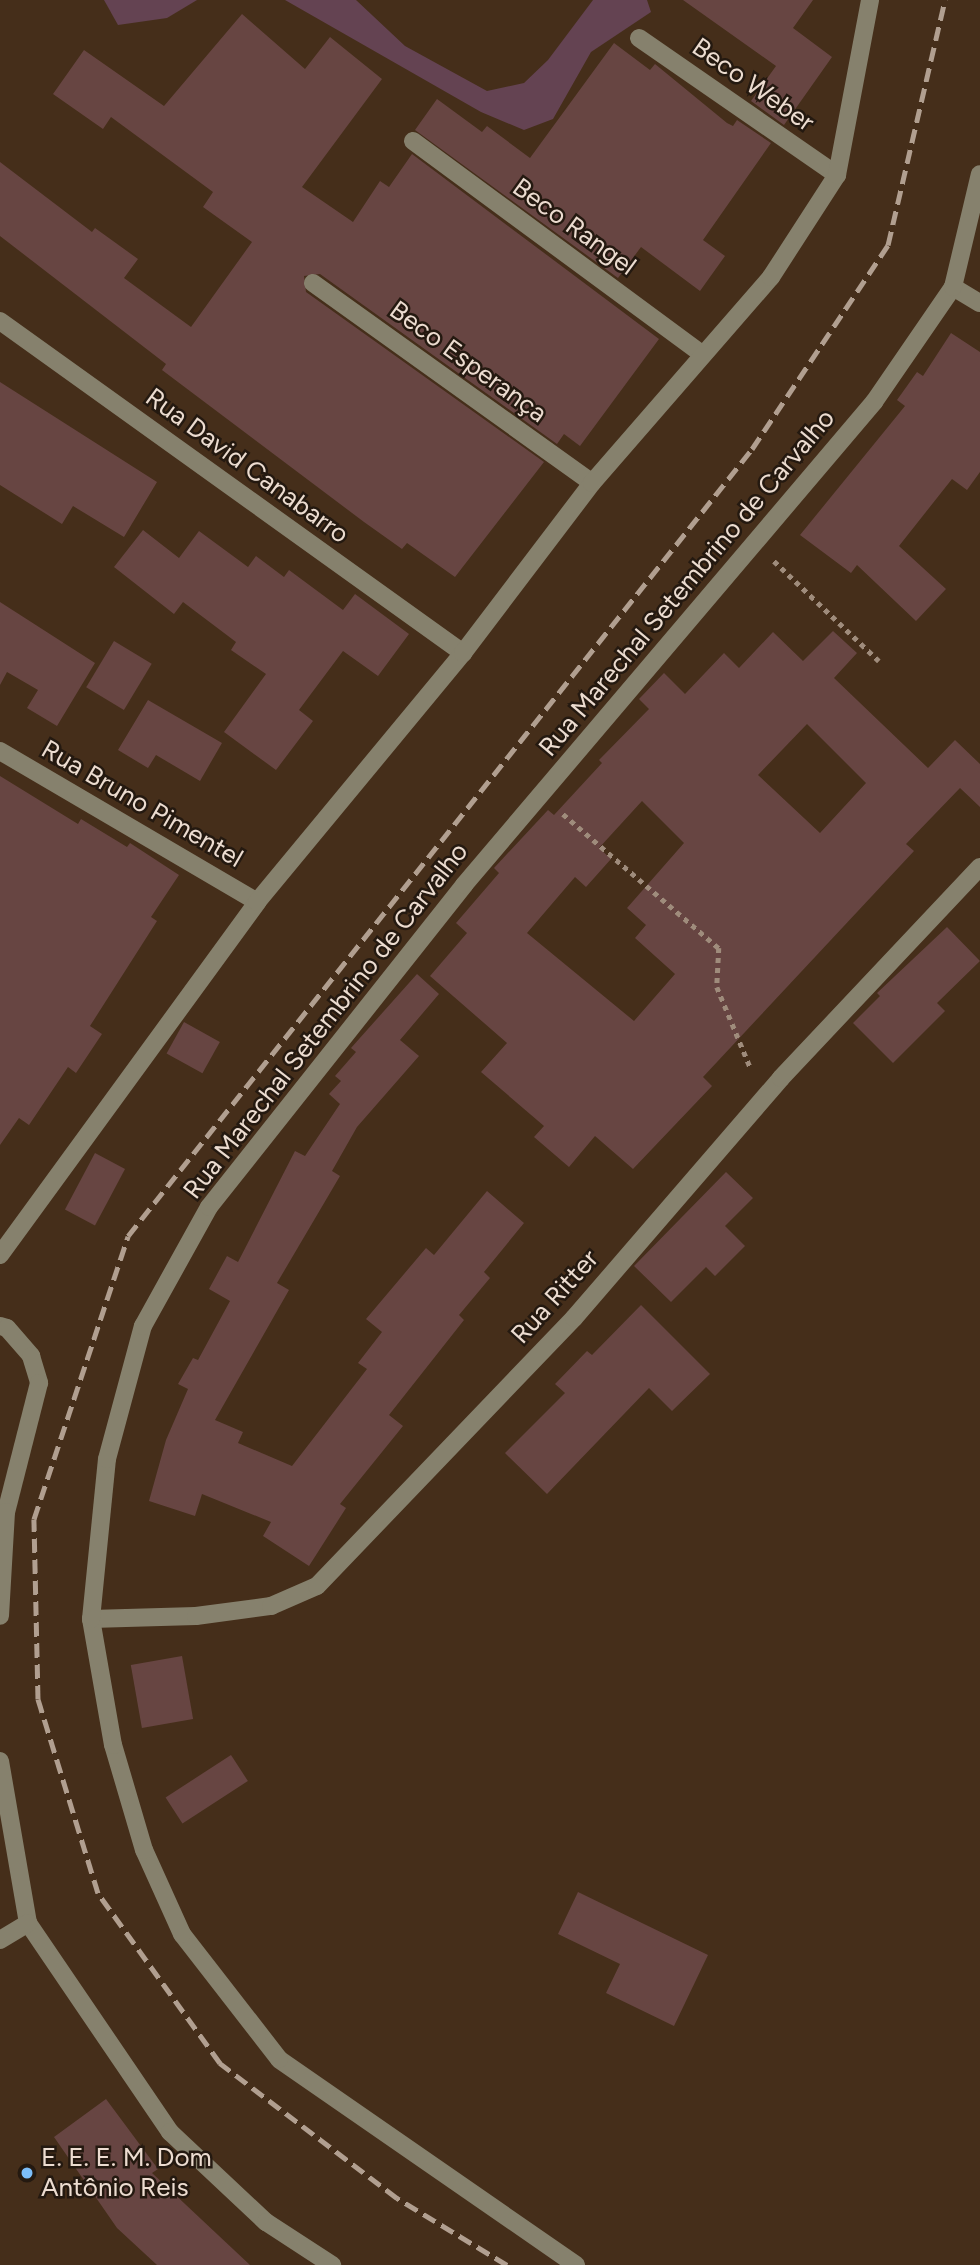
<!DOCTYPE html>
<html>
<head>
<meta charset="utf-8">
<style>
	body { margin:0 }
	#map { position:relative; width:980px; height:2265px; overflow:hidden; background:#452e1a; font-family:Figtree,sans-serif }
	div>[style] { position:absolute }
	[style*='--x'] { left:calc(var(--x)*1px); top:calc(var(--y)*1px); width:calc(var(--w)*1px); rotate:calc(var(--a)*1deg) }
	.green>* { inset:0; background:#644352 }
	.building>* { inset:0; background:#674542; transform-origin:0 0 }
	.path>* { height:4.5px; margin-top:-2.25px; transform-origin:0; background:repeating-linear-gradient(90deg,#9f8c7c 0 5px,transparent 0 10px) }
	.minor>* { height:18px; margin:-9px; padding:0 9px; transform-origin:9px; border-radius:9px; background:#86816d }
	.rail>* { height:5px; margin-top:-2.5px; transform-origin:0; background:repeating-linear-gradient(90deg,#b19f90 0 14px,transparent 0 21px) }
	.dots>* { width:19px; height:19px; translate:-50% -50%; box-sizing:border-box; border:4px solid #241910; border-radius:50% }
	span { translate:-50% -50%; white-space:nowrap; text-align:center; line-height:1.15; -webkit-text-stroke:5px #241910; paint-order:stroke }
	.street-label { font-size:26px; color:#ecdcd0 }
	.poi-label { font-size:26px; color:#ecdcd0 }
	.left { translate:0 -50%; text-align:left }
</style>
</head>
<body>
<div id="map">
	<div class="green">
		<i style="clip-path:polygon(104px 0,197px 0,167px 18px,118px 25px)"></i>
		<i style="clip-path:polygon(285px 0,356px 0,405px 46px,487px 91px,524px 83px,548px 60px,593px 0,647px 0,651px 12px,591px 52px,553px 119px,524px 130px,481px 112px)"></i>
	</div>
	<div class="building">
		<i style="clip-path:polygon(683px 0,813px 0,793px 28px,832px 57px,784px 125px,751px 101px,776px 66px)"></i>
		<i style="clip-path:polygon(242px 14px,305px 69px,330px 37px,382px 79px,302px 187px,353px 222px,380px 181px,389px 187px,412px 154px,659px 339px,580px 446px,564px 434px,557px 444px,320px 274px,304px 276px,306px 292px,544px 462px,455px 577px,407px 543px,402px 549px,364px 522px,162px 370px,166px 364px,0 236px,0 162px,92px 232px,95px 228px,138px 259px,124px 278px,191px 327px,252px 242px,203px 207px,213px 192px,111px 117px,103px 129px,53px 94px,84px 50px,164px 106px)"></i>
		<i style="clip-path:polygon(614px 43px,650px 70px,655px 64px,727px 123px,733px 126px,737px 120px,771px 143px,703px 240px,725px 256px,700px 291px,641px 247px,618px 278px,415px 130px,437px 99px,482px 132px,487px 126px,530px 158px)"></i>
		<i style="clip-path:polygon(951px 333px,980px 352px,980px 472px,967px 490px,952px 479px,899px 546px,946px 589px,916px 621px,857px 565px,851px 573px,800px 535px,905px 406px,897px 400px,917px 372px,923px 376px)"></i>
		<i style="clip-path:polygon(0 382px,157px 482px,124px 537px,73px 506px,62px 524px,0 485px)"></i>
		<i style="clip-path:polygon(143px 530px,179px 558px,199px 531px,248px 567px,256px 556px,284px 577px,289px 570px,343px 610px,355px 594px,409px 634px,378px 676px,343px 651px,299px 710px,313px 721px,276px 770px,224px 732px,266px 674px,231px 650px,236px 642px,183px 602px,174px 614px,114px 567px)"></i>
		<i style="clip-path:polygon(0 602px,95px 663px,57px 726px,27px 708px,38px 690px,7px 672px,0 685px)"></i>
		<i style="clip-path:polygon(evenodd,833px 631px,857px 653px,834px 678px,928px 768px,955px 740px,980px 764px,980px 807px,960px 788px,906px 844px,914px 851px,703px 1077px,712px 1086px,633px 1169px,595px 1136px,569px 1167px,534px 1137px,544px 1126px,481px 1072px,507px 1043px,430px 976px,467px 933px,456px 923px,499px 873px,494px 868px,548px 810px,554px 815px,602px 763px,599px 760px,649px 709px,639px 699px,664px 673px,685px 694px,724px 653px,739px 668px,773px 632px,803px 661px,833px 631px,807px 724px,866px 783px,820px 833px,758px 775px,807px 724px,833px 631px,642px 801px,684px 843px,627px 908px,646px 925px,635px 938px,675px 974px,634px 1021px,527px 933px,575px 877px,586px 887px,611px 859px,599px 848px,642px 801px)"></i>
		<i style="left:114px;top:641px;width:44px;height:54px;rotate:31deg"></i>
		<i style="clip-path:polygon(148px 700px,222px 743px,200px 781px,156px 755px,148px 768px,118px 750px)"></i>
		<i style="clip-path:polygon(0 776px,78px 824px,81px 819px,127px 847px,130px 843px,179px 875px,151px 917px,157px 921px,90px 1026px,102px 1034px,76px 1073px,68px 1067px,29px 1125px,19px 1118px,0 1145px)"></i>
		<i style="clip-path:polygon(947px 927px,980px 961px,937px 1003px,945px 1011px,893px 1063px,853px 1023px,880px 996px,877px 993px)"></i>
		<i style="clip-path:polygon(417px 974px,439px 994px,400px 1040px,419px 1056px,357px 1127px,332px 1171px,340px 1176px,277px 1283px,289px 1290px,215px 1420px,243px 1432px,238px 1443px,292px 1466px,367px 1369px,358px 1363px,382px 1332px,366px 1319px,426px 1248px,434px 1255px,487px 1191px,524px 1223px,484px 1272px,490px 1278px,459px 1315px,464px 1320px,389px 1415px,403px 1426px,340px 1504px,346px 1508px,309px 1566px,263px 1536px,271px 1522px,202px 1494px,195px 1516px,149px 1501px,166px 1440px,188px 1389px,178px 1384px,193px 1358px,198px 1360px,230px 1301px,209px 1289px,227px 1256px,238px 1262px,295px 1151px,305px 1156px,340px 1104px,329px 1094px,341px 1081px,335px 1076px,356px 1052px,351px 1048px)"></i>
		<i style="left:184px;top:1022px;width:41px;height:36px;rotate:29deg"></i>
		<i style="left:95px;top:1153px;width:34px;height:64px;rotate:28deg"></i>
		<i style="clip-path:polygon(726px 1172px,753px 1198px,725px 1226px,745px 1246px,715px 1276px,706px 1267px,671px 1302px,634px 1266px)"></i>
		<i style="clip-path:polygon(641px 1305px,710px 1374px,672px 1411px,649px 1388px,547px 1494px,505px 1453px,565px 1393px,555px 1384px,587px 1351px,592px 1355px)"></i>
		<i style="left:182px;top:1656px;width:64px;height:52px;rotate:80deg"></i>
		<i style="left:231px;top:1755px;width:31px;height:78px;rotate:57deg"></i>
		<i style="clip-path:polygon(578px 1892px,708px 1955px,674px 2026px,606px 1993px,620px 1964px,558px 1934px)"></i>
		<i style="clip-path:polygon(106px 2099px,158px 2169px,152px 2173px,250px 2265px,157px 2265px,117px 2228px,54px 2137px)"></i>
	</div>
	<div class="path">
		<i style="--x:774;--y:561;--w:145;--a:43.6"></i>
		<i style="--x:563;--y:814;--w:206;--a:40.7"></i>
		<i style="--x:719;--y:948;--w:39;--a:93"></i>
		<i style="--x:717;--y:987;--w:89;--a:67.5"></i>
	</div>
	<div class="minor">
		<i style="--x:639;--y:38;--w:241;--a:34.7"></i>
		<i style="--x:413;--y:141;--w:360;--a:36.4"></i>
		<i style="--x:313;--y:283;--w:343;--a:35.6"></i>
		<i style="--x:953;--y:287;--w:31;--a:31"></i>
		<i style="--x:0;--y:321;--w:570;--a:35.64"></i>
		<i style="--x:0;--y:751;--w:298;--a:30.4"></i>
		<i style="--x:0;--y:1255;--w:437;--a:-53.9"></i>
		<i style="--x:257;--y:902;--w:323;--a:-50.4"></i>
		<i style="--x:463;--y:653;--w:213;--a:-52.8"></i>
		<i style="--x:592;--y:483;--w:273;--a:-49"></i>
		<i style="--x:771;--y:277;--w:121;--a:-57.1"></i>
		<i style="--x:837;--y:175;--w:178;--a:-79.3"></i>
		<i style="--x:0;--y:1326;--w:7;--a:16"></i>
		<i style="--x:7;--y:1328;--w:37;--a:49"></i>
		<i style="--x:31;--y:1356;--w:28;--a:73"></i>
		<i style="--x:39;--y:1383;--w:133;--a:104.3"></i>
		<i style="--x:6;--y:1512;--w:104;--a:93.3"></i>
		<i style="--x:91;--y:1619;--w:105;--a:-1.6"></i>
		<i style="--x:196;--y:1616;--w:76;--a:-7.6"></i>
		<i style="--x:271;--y:1606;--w:50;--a:-23.5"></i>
		<i style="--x:317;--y:1586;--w:371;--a:-46.2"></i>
		<i style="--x:574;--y:1318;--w:317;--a:-49.2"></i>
		<i style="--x:781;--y:1078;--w:290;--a:-46.7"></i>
		<i style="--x:0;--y:1761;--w:164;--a:80.2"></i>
		<i style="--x:28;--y:1923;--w:253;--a:55.8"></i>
		<i style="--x:170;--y:2132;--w:132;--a:43.2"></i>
		<i style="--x:266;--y:2222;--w:79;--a:33.1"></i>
		<i style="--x:0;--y:1940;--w:33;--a:-31"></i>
		<i style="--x:576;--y:2265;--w:361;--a:-145.3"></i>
		<i style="--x:279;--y:2059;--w:158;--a:-127.8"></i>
		<i style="--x:182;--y:1934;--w:92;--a:-114.3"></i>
		<i style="--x:144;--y:1850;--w:109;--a:-106.4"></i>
		<i style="--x:113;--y:1745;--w:128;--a:-99.9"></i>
		<i style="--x:91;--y:1619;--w:161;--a:-84.3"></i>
		<i style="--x:107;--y:1459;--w:138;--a:-74.9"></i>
		<i style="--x:143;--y:1326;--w:136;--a:-61"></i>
		<i style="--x:209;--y:1207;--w:411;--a:-51.6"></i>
		<i style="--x:464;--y:885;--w:634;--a:-49.67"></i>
		<i style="--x:874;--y:402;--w:140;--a:-55.5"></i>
		<i style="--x:953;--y:287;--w:116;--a:-76.6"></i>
	</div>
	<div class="rail">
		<i style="--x:507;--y:2265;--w:129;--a:-148.7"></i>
		<i style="--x:397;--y:2198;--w:223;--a:-142.7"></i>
		<i style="--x:220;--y:2063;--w:209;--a:-125.7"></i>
		<i style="--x:98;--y:1893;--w:203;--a:-107.2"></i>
		<i style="--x:38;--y:1699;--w:180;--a:-91.3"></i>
		<i style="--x:34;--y:1519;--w:298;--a:-71.6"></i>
		<i style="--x:128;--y:1236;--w:1004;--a:-51.59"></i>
		<i style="--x:752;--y:449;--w:245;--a:-56.3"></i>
		<i style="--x:888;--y:245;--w:252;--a:-76.9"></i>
	</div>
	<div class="dots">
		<i style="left:27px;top:2173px;background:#7cbef9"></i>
	</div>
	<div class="street-label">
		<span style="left:753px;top:85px;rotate:35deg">Beco Weber</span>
		<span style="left:574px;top:227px;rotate:36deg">Beco Rangel</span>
		<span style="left:468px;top:362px;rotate:36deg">Beco Esperança</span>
		<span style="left:247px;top:466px;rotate:36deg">Rua David Canabarro</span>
		<span style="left:687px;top:583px;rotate:-50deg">Rua Marechal Setembrino de Carvalho</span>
		<span style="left:142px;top:804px;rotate:30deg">Rua Bruno Pimentel</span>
		<span style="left:326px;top:1021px;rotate:-52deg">Rua Marechal Setembrino de Carvalho</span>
		<span style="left:555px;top:1297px;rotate:-48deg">Rua Ritter</span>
	</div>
	<div class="poi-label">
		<span class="left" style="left:41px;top:2173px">E. E. E. M. Dom<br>Antônio Reis</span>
	</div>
</div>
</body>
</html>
